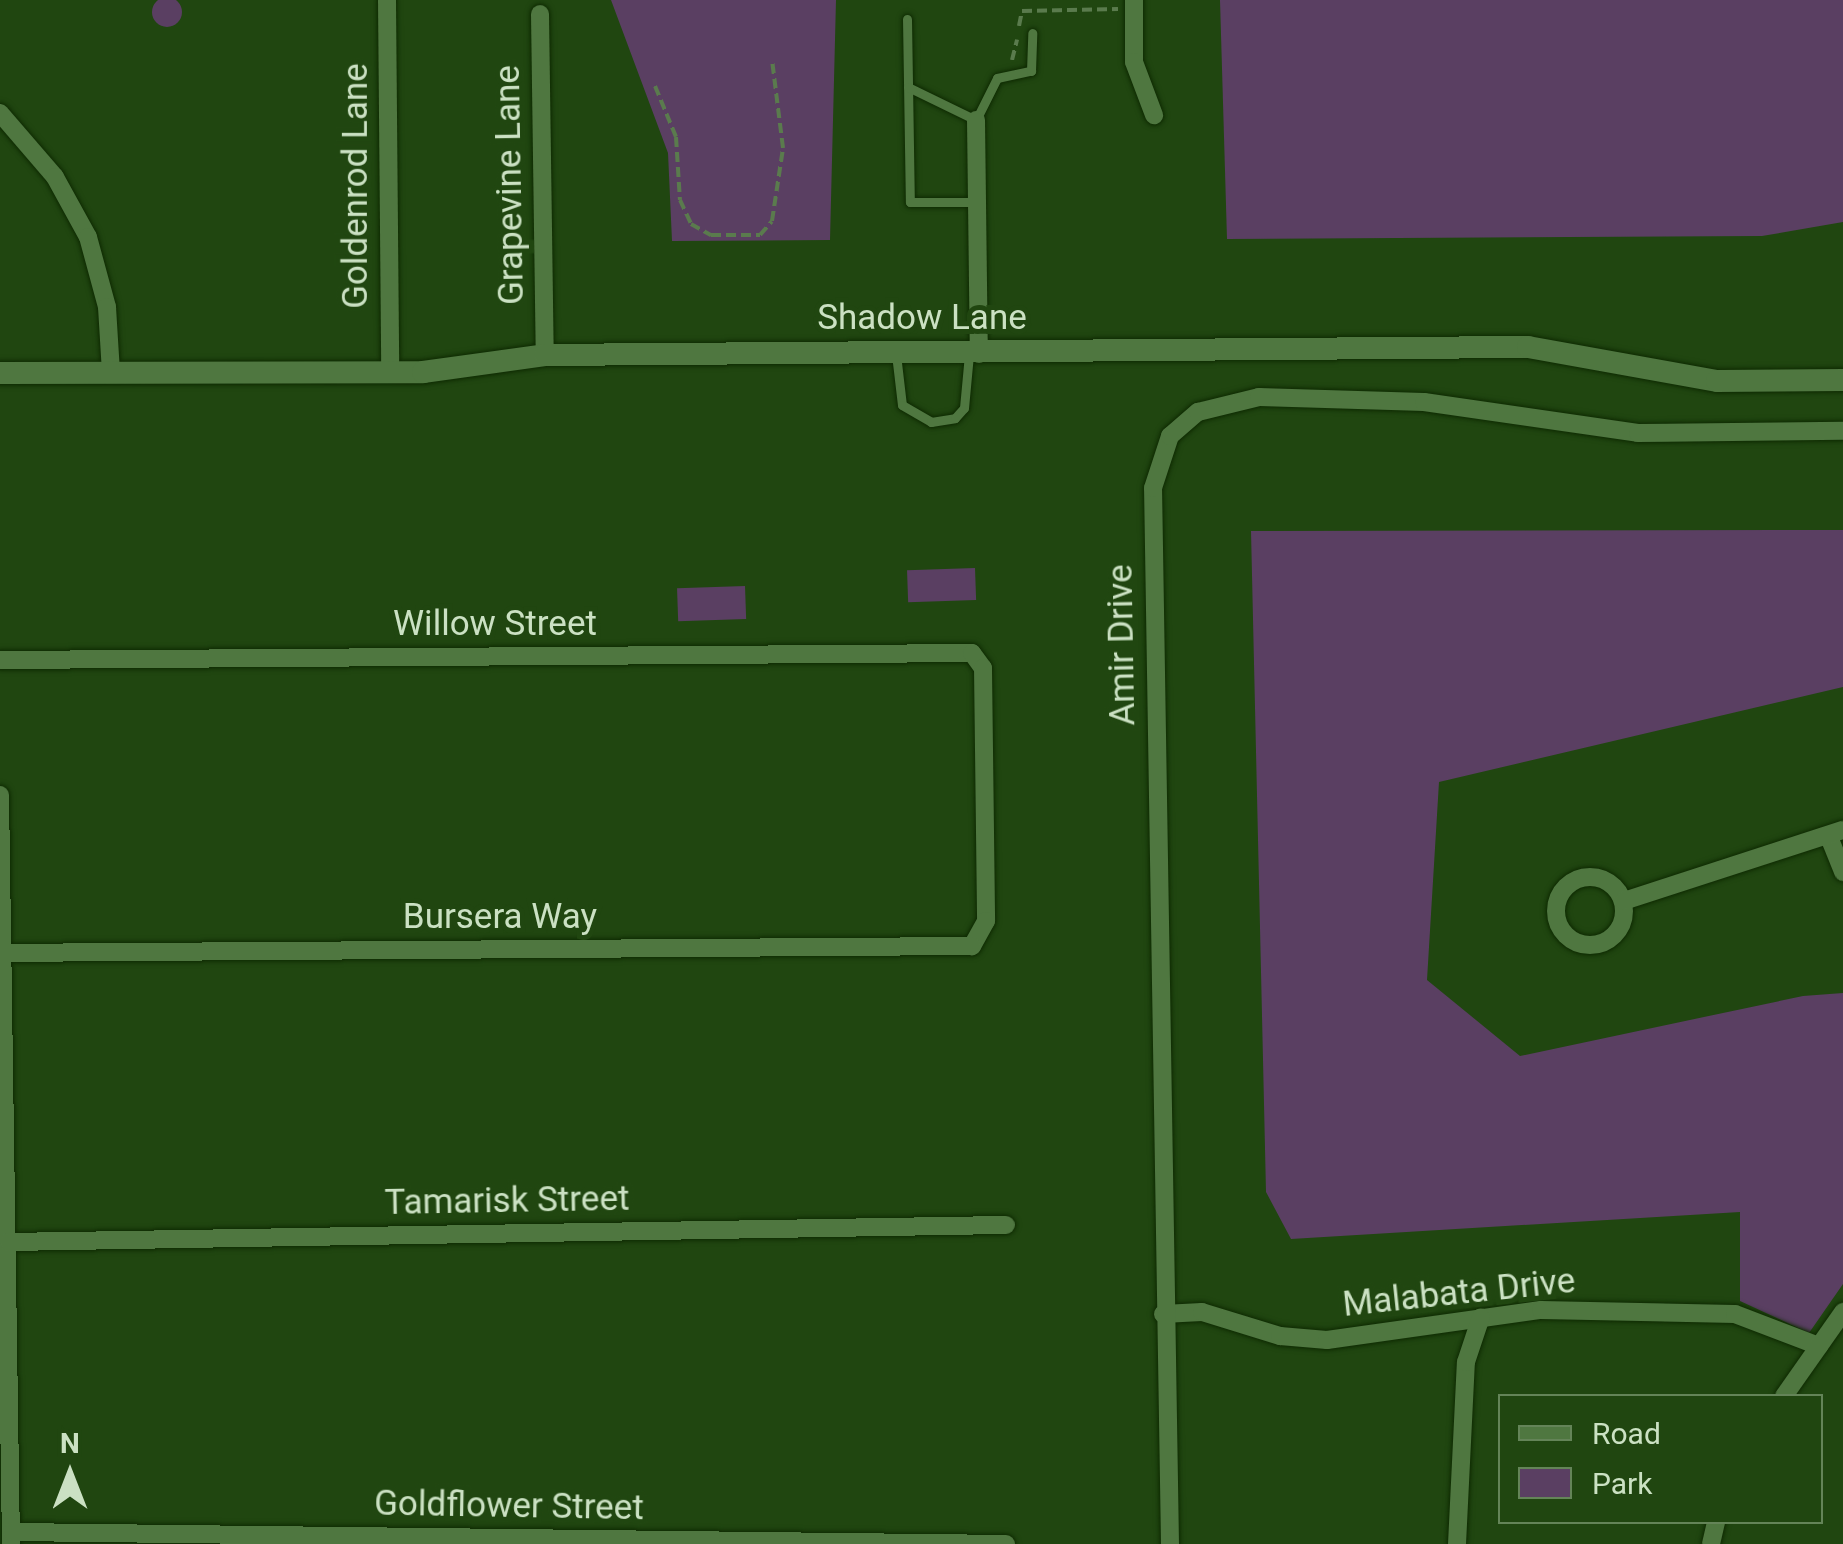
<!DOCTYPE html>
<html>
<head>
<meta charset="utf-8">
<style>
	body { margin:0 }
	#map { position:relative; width:1843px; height:1544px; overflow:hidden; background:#204610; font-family:Roboto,sans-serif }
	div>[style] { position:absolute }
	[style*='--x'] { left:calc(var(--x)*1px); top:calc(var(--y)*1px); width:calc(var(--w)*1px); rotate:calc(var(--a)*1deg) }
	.green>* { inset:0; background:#5a3f62; transform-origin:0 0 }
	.round { border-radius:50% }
	.path>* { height:4px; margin-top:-2px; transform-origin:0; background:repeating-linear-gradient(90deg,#5a7b4d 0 10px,transparent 0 15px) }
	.roads { filter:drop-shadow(0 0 2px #0e2a02) drop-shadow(0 0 2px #0e2a02) }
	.service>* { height:9px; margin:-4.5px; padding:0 4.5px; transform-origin:4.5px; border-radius:4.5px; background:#4f7740 }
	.minor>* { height:18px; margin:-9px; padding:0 9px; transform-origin:9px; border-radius:9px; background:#4f7740 }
	.minor>.ring { margin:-9px; padding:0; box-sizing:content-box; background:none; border:18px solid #4f7740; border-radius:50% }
	.tertiary>* { height:22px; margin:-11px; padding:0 11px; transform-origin:11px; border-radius:11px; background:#4f7740 }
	span { translate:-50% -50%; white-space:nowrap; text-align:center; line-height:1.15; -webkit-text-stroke:10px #204610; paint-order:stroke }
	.street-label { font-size:35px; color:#cbe1c3 }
	.legend { position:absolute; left:1498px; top:1394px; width:325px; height:130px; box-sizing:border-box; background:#204610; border:2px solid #648458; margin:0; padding:12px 18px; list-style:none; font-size:30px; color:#cbe1c3 }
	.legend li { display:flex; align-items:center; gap:20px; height:50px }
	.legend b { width:50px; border:2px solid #648458 }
	.north { position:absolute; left:20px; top:1424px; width:100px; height:100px; -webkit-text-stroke:8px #204610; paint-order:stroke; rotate:0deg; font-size:28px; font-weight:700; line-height:40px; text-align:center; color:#cbe1c3 }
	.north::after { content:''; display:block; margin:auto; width:35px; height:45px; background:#cbe1c3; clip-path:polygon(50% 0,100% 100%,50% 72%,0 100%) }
</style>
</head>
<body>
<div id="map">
	<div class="green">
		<i class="round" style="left:152px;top:-3px;width:30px;height:30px"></i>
		<i style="clip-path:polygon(611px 0,836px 0,830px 240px,672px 241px,668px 153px)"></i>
		<i style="clip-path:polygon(1220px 0,1843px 0,1843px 222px,1762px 236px,1227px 239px)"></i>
		<i style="clip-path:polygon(1843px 530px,1843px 687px,1439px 782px,1427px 980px,1520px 1056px,1803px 996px,1843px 993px,1843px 1284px,1809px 1333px,1740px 1301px,1740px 1212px,1291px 1239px,1266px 1192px,1251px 531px)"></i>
		<i style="left:975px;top:568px;width:32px;height:68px;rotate:88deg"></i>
		<i style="left:745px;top:586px;width:33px;height:68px;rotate:88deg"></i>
	</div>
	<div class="path">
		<i style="--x:1019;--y:26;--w:15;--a:-79"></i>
		<i style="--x:1022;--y:11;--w:96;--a:-1.2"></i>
		<i style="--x:1012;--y:60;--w:21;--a:-76"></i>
		<i style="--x:655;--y:86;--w:55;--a:67.6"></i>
		<i style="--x:676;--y:137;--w:63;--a:86.4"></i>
		<i style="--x:680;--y:200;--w:26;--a:65"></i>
		<i style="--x:691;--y:224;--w:23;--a:29"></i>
		<i style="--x:711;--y:235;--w:49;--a:0"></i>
		<i style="--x:760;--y:235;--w:18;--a:-49"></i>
		<i style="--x:772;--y:221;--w:74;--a:-81.4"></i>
		<i style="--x:783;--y:148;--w:89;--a:-97.1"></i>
	</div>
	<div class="roads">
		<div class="service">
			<i style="--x:907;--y:19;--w:183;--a:89.1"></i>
			<i style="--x:910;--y:202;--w:67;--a:0"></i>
			<i style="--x:908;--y:87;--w:76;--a:25.9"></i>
			<i style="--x:976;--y:120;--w:47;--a:-63.4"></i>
			<i style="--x:997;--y:78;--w:35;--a:-12"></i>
			<i style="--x:1031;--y:71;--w:38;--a:-88"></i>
			<i style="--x:896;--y:354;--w:51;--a:83.3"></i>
			<i style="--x:902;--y:405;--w:34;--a:30"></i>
			<i style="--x:931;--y:422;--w:24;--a:-9"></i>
			<i style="--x:955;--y:418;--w:13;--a:-48"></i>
			<i style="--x:964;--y:408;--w:54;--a:-84.7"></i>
		</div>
		<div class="minor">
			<i style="--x:387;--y:0;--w:372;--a:89.5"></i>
			<i style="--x:1134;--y:0;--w:62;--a:90"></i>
			<i style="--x:1134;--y:62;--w:57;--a:69.3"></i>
			<i style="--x:540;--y:14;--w:341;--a:89.2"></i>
			<i style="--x:0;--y:113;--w:84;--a:49.3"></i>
			<i style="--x:55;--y:177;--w:68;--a:61.2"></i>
			<i style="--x:88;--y:237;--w:73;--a:74.8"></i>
			<i style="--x:107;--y:307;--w:66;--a:86.5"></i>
			<i style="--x:976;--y:120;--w:234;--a:89.3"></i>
			<i style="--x:0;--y:660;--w:972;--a:-0.41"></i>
			<i style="--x:972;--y:653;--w:19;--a:54"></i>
			<i style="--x:983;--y:668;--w:253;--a:89.3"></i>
			<i style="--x:986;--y:921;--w:29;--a:119"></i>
			<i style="--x:972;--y:946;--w:972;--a:179.59"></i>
			<i style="--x:0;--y:795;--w:749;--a:89.16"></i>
			<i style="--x:1829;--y:837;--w:38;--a:68"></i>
			<i class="ring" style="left:1556px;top:877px;width:50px;height:50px"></i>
			<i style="--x:1624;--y:901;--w:230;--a:-18"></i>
			<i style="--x:9;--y:1242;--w:997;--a:-0.98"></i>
			<i style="--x:1163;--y:1314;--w:39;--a:-3"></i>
			<i style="--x:1202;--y:1312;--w:82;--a:17.1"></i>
			<i style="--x:1280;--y:1336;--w:47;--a:4.9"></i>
			<i style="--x:1327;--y:1340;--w:216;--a:-8"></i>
			<i style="--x:1541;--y:1310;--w:194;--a:1.2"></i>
			<i style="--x:1735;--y:1314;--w:90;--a:20.9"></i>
			<i style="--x:1784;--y:1396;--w:103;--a:-54.9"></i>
			<i style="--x:12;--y:1532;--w:994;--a:0.69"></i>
			<i style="--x:1170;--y:1544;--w:1056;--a:-90.92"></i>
			<i style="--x:1153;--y:488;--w:55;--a:-71.9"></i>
			<i style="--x:1170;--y:436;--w:37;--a:-41"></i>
			<i style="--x:1198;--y:412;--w:63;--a:-13.8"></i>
			<i style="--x:1259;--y:397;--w:165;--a:1.7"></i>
			<i style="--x:1424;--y:402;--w:216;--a:8.2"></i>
			<i style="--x:1638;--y:433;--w:205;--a:-0.6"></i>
			<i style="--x:1457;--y:1544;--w:182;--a:-87.2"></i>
			<i style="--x:1466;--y:1362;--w:47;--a:-71.6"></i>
			<i style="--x:1711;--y:1544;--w:23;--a:-77"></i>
		</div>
		<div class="tertiary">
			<i style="--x:0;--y:373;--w:423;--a:-0.1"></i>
			<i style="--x:423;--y:372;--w:123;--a:-7.9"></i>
			<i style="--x:545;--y:355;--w:983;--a:-0.47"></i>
			<i style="--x:1528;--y:347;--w:192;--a:10.2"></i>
			<i style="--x:1717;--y:381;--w:126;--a:-0.5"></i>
		</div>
	</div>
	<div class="street-label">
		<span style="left:510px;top:185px;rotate:-91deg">Grapevine Lane</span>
		<span style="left:356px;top:186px;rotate:-90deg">Goldenrod Lane</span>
		<span style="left:922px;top:318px">Shadow Lane</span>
		<span style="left:495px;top:624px">Willow Street</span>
		<span style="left:1122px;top:645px;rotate:-91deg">Amir Drive</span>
		<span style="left:500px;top:917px">Bursera Way</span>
		<span style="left:507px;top:1201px;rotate:-1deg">Tamarisk Street</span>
		<span style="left:1459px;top:1293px;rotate:-6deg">Malabata Drive</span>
		<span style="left:509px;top:1506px;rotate:1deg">Goldflower Street</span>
	</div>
	<ul class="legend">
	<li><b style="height:12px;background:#4f7740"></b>Road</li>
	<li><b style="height:28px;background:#5a3f62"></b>Park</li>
	</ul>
	<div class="north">N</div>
</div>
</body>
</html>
